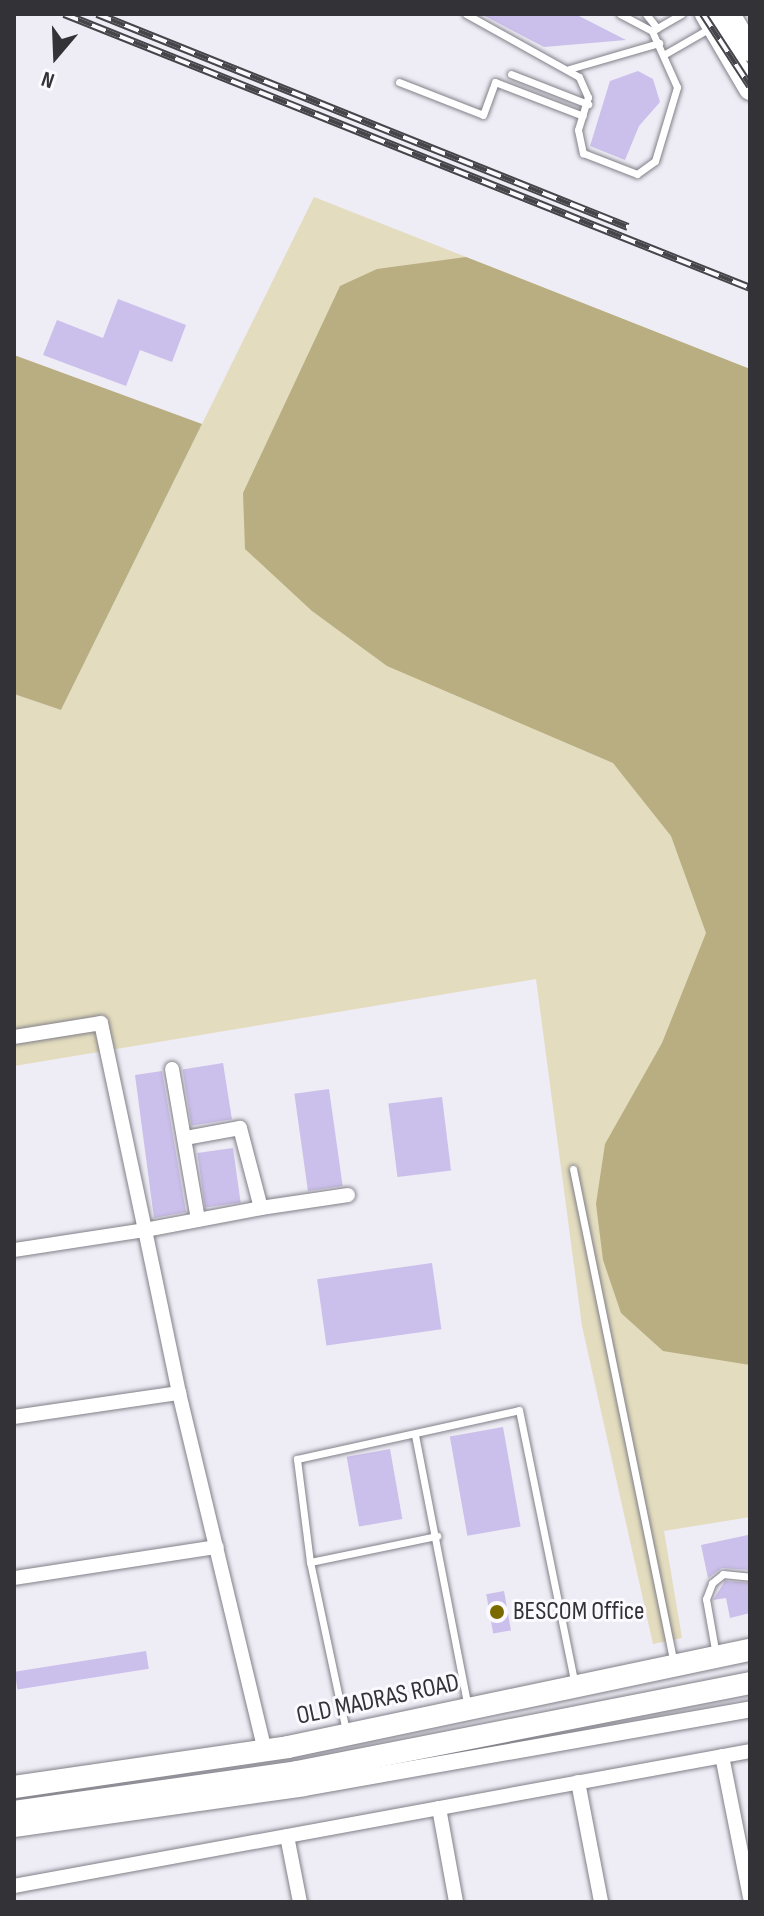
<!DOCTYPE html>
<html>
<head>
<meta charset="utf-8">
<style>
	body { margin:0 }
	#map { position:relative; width:764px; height:1916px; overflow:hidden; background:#eeecf5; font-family:"Sofia Sans Condensed",sans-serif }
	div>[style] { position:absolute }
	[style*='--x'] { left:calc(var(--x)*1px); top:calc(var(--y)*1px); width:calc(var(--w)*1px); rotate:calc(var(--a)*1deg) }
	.green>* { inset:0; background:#e3dcbe }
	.forest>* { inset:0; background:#b8ae81 }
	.building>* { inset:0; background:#cbbfeb; transform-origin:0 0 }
	.roads { filter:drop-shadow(0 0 2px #828088) drop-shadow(0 0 2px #828088) }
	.service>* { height:7px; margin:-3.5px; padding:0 3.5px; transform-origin:3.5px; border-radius:3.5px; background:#fff }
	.minor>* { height:14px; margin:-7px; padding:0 7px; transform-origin:7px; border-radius:7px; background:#fff }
	.tertiary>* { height:16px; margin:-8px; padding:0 8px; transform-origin:8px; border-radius:8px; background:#fff }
	.primary>* { height:22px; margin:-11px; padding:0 11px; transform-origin:11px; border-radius:11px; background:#fff }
	.trunk>* { height:22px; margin:-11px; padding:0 11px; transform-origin:11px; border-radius:11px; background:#fff }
	.rail>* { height:8px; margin-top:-4px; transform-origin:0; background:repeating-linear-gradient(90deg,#fbfaff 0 15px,#46454a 0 30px); box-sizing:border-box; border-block:2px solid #46454a }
	.dots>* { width:22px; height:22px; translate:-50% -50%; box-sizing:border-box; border:4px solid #fbfaff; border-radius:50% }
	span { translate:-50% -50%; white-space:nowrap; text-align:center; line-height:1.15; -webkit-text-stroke:6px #fbfaff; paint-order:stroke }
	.poi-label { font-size:26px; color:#333236 }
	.left { translate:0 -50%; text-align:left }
	.street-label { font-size:26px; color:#333236 }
	.frame { position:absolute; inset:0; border:16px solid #333236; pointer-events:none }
	.north { position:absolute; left:16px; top:16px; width:80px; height:80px; -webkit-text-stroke:6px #fbfaff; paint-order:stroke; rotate:199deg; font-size:22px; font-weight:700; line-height:32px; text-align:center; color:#333236 }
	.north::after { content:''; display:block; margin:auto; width:28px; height:36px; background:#333236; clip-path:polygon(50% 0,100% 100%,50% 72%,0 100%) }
</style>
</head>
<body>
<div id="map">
	<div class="green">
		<i style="clip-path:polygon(314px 197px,750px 369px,750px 1517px,664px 1531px,682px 1638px,653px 1644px,582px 1326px,536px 979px,14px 1066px,14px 694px,61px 710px)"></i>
	</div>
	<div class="forest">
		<i style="clip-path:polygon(466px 257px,750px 369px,750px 1365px,663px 1351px,621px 1313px,603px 1260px,596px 1204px,605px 1144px,662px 1043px,706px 933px,671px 836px,613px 763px,387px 666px,312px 611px,245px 549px,243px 493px,340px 286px,377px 269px)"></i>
		<i style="clip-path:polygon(14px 355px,202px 424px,61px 710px,14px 694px)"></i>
	</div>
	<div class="building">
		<i style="clip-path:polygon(481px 14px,575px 14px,626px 40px,544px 47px)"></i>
		<i style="clip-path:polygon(638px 71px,653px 79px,660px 102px,639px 126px,625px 160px,590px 146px,610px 81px)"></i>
		<i style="clip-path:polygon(118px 299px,186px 325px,172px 362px,140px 350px,126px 386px,43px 355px,57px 320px,103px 338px)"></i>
		<i style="left:223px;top:1063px;width:57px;height:41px;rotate:81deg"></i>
		<i style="clip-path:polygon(162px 1071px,186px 1212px,154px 1218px,135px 1075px)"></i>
		<i style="left:329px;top:1089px;width:98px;height:35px;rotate:82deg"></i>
		<i style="left:442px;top:1097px;width:74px;height:54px;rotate:83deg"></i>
		<i style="left:233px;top:1148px;width:55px;height:36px;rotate:82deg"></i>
		<i style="left:432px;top:1263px;width:67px;height:116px;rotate:82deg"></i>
		<i style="left:503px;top:1427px;width:101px;height:54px;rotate:80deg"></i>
		<i style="left:390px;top:1449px;width:71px;height:44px;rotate:80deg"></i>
		<i style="clip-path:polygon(748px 1535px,750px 1570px,722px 1568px,708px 1578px,701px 1545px)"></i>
		<i style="clip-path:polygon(725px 1581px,750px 1583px,750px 1613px,730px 1618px,726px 1598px,713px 1600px)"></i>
		<i style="left:504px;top:1591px;width:40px;height:18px;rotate:80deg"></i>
		<i style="left:146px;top:1651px;width:18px;height:133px;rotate:81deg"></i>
	</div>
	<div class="roads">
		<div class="service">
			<i style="--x:466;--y:14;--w:129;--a:29.1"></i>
			<i style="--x:579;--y:77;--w:22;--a:66"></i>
			<i style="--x:588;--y:97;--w:34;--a:107"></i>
			<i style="--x:578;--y:130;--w:24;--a:78"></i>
			<i style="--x:583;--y:153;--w:58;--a:21.3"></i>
			<i style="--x:637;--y:174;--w:22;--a:-36"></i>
			<i style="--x:655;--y:161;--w:77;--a:-73.4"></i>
			<i style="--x:677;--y:87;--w:61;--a:-114.1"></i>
			<i style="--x:652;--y:31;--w:36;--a:-152"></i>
			<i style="--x:646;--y:14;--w:18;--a:52"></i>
			<i style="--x:652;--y:31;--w:34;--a:-30"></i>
			<i style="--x:665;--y:54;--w:54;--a:-29.9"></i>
			<i style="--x:569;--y:69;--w:94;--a:-16.1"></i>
			<i style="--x:511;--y:74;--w:83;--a:21.3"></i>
			<i style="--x:399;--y:82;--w:90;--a:21.4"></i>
			<i style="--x:483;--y:115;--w:35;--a:-70"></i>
			<i style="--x:495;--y:82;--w:94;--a:21.1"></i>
			<i style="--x:573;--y:1169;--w:505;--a:78.47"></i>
			<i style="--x:415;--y:1435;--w:277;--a:79"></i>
			<i style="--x:310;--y:1562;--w:130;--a:-11.6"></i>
			<i style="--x:716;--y:1655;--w:57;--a:-100.1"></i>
			<i style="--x:706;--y:1599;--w:17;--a:-69"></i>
			<i style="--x:712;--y:1583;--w:14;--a:-39"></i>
			<i style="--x:723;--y:1574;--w:27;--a:6"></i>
			<i style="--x:346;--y:1731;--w:173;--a:-102"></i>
			<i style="--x:310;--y:1562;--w:104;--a:-97.2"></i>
			<i style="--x:297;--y:1459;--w:227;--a:-12.4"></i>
			<i style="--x:519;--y:1410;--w:281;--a:78.5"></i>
		</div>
		<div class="minor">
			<i style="--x:14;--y:1037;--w:88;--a:-9.1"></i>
			<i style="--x:101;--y:1023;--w:212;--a:78"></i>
			<i style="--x:145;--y:1230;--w:118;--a:-10.7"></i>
			<i style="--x:261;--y:1208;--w:83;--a:-104.7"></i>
			<i style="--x:240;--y:1128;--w:56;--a:169.7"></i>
			<i style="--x:172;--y:1069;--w:153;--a:80.2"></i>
			<i style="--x:261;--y:1208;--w:88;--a:-8.5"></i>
			<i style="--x:14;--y:1250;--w:133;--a:-8.7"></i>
			<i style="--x:145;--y:1230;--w:167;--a:78.2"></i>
			<i style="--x:14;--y:1417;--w:167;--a:-8.3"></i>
			<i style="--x:179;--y:1393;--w:367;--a:76.5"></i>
			<i style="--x:14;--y:1578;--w:205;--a:-8.7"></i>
			<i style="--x:722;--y:1756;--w:144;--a:78.8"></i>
			<i style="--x:578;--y:1782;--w:122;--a:79.1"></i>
			<i style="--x:439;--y:1808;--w:96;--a:79.7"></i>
			<i style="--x:287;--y:1836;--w:67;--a:78.9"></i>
			<i style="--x:14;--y:1886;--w:748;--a:-10.39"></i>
		</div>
		<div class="tertiary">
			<i style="--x:14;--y:1829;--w:293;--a:-8"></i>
			<i style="--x:304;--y:1788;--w:453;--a:-10"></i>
		</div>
		<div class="primary">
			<i style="--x:706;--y:14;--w:87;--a:59.6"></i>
			<i style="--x:729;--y:14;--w:42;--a:59.7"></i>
		</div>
		<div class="trunk">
			<i style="--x:14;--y:1787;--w:277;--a:-8.3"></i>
			<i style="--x:288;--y:1747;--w:472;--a:-11.9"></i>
			<i style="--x:14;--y:1812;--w:286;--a:-8"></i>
			<i style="--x:297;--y:1772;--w:462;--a:-11.1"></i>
		</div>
	</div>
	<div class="rail">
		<i style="--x:64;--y:14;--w:739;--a:21.77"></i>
		<i style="--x:97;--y:14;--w:572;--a:21.86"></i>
		<i style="--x:703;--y:14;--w:86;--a:56.9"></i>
	</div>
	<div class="dots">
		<i style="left:497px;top:1612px;background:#7b6a00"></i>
	</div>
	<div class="poi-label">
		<span class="left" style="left:513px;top:1612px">BESCOM Office</span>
	</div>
	<div class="street-label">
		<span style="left:378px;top:1700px;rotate:-12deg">OLD MADRAS ROAD</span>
	</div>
	<div class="frame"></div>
	<div class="north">N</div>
</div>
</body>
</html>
